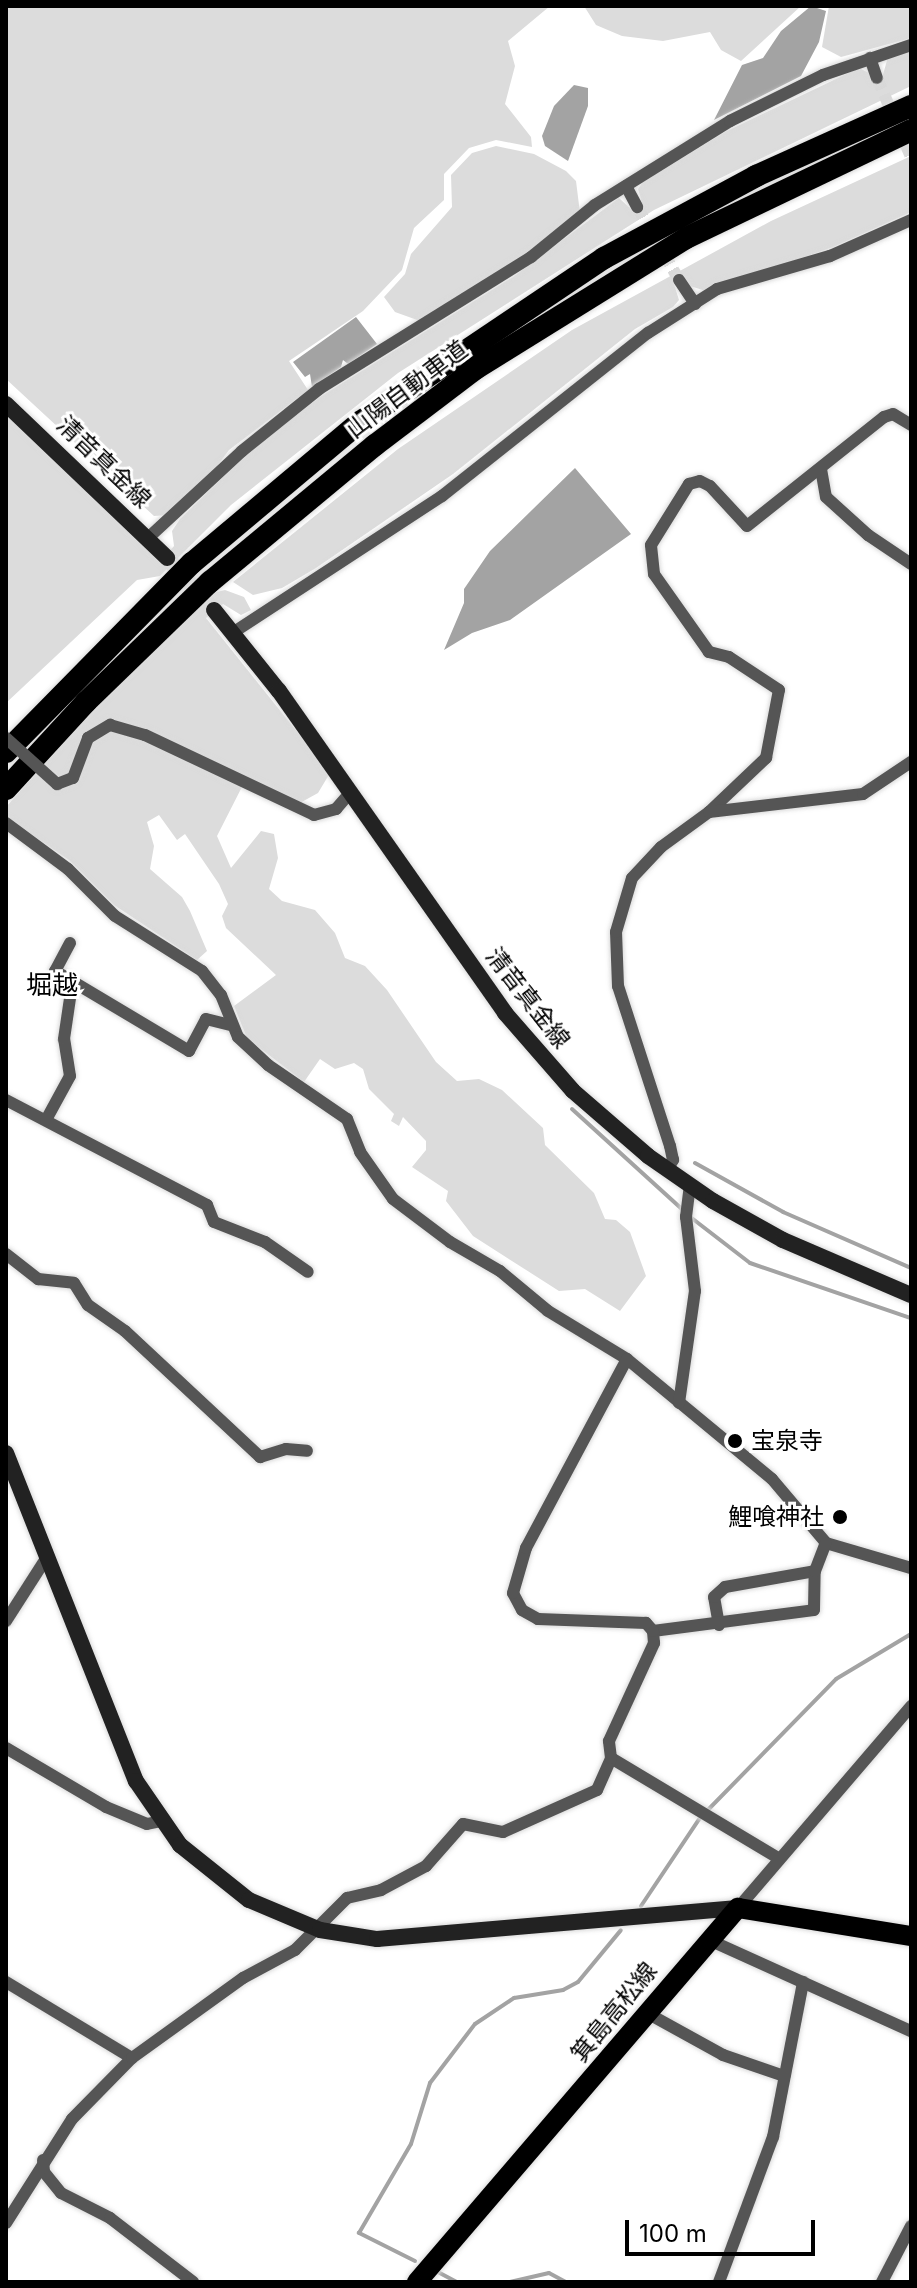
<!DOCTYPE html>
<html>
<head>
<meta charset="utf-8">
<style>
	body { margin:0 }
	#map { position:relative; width:917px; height:2288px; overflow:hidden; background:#fff; font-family:Inter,"Noto Sans JP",sans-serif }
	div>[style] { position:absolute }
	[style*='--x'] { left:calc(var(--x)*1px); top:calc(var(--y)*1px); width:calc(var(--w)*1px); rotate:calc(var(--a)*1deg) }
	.green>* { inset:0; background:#dcdcdc }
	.water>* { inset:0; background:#a3a3a3 }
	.stream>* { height:4px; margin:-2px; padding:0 2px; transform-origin:2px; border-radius:2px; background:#a3a3a3 }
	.street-tunnel>* { height:12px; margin-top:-6px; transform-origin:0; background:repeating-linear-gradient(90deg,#d9d9d9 0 12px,transparent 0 18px) }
	.secondary-tunnel>* { height:16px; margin-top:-8px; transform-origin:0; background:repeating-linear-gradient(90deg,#d9d9d9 0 16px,transparent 0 24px) }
	.roads { filter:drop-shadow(0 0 2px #dbdbdb) drop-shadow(0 0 2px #dbdbdb) }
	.street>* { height:12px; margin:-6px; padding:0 6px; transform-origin:6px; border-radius:6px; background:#555 }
	.secondary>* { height:16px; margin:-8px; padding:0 8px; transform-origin:8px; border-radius:8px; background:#222 }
	.primary>* { height:20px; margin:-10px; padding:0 10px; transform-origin:10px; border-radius:10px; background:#000 }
	.highway>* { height:22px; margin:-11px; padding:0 11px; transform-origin:11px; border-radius:11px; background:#000 }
	.street-bridge>* { height:12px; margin:-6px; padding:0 6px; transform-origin:6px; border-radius:6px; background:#555 }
	.dots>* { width:22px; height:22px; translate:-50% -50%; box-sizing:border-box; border:4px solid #fff; border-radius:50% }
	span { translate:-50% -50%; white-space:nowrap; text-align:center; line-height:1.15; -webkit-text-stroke:6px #fff; paint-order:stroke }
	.street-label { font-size:24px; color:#000 }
	.poi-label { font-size:24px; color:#000 }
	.left { translate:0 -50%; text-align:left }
	.right { translate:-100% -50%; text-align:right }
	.neighbourhood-label { font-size:26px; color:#000 }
	.frame { position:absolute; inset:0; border:8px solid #000; pointer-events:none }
	.scale { position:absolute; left:625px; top:2220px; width:190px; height:36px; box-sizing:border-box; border:4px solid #000; border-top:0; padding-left:10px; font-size:24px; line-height:28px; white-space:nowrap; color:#000; -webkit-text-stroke:6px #fff; paint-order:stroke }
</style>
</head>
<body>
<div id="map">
	<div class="green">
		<i style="clip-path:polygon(6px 6px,550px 6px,508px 41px,515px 66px,505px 104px,531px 137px,532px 147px,496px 140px,469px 148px,444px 174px,444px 200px,414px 228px,402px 270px,363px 311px,289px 361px,308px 390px,229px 450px,206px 481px,168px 515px,154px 516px,6px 379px)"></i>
		<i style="clip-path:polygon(584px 6px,801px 6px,741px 61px,721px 50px,710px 32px,663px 41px,622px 36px,596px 25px)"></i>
		<i style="clip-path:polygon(829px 6px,911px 6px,911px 38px,841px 57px,822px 47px)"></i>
		<i style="clip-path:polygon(911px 51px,911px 86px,654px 210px,398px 373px,231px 505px,160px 576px,137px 580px,6px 703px,6px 415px,161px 561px,174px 546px,172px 531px,180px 519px,250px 451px,320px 397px,513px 277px,619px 198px,632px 210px,643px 206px,638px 189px,643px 182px,725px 132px,859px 68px,869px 73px,871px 82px,882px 78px,888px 57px)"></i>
		<i style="clip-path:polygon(496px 146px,534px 154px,566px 171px,576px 181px,580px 213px,518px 263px,420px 321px,395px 312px,384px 297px,405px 274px,411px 254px,452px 207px,451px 175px,472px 153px)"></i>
		<i style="clip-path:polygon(911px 156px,911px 212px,833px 247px,706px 291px,690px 286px,682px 275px,673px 281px,679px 300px,673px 307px,635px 329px,453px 474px,316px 568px,282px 588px,253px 595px,233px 582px,398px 449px,572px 330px,771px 221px)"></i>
		<i style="clip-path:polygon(225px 590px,244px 597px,251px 610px,241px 615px,223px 604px,206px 618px,330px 773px,318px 793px,298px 804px,246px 779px,217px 836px,231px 868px,261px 831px,274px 834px,278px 858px,269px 889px,282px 901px,315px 910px,335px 933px,345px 958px,365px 966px,387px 990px,436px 1062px,457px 1081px,479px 1079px,502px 1090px,543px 1128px,545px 1145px,594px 1193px,605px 1219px,616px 1220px,630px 1232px,646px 1276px,620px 1311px,585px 1289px,559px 1291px,473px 1236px,446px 1201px,448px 1191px,412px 1167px,426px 1150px,426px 1141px,403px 1117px,399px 1126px,391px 1121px,394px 1114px,369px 1089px,363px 1069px,354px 1063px,335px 1069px,320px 1059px,304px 1082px,247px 1038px,234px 1006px,276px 975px,226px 928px,222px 916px,228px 904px,219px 884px,185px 834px,177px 840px,159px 815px,147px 822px,154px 846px,150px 869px,182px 897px,190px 911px,207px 951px,197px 960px,114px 905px,69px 860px,6px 817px,6px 807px,82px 722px,212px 593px)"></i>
	</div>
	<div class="water">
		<i style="clip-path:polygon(811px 6px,826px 11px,819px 42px,801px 76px,714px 120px,742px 65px,763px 58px,781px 31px)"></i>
		<i style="clip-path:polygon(574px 85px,588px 88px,588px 106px,568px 161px,545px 146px,542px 136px,554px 106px)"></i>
		<i style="clip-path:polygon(356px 317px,377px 344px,348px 364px,343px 360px,341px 367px,312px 387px,310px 374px,305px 377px,293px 362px)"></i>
		<i style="clip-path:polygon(575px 468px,631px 534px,510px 620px,472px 633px,444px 650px,464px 603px,464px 589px,490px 551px)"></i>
	</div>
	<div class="stream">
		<i style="--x:572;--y:1109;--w:150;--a:42.3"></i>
		<i style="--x:695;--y:1163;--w:101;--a:29.1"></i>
		<i style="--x:783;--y:1212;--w:140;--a:23.6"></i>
		<i style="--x:689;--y:1216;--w:77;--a:37.6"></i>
		<i style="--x:750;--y:1263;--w:170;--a:18.9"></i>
		<i style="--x:641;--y:1906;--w:106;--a:-56.2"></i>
		<i style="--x:700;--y:1818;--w:194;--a:-45.6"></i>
		<i style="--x:836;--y:1679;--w:87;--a:-31"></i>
		<i style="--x:415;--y:2261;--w:63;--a:-153.4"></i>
		<i style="--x:359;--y:2233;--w:103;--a:-59.7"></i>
		<i style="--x:411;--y:2144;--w:64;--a:-72.7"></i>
		<i style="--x:430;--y:2083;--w:74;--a:-52.7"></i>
		<i style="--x:475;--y:2024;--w:47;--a:-33.7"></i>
		<i style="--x:514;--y:1998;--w:50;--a:-9.3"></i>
		<i style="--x:563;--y:1990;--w:17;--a:-28"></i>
		<i style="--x:578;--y:1982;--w:67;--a:-50.4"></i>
		<i style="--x:436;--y:2271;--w:24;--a:28"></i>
		<i style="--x:510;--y:2282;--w:40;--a:-13"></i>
		<i style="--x:549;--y:2273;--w:19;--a:28"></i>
	</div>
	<div class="street-tunnel">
		<i style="--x:877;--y:78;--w:86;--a:66.7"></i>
		<i style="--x:637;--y:207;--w:84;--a:60.1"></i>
	</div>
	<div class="secondary-tunnel">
		<i style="--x:167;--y:558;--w:70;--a:47.9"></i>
	</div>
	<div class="roads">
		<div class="street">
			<i style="--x:870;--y:58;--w:21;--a:71"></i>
			<i style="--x:626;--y:186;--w:24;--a:62"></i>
			<i style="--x:679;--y:280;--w:29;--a:56"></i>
			<i style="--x:821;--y:469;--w:28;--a:80"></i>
			<i style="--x:826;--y:497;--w:57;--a:42.1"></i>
			<i style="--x:868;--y:535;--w:52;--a:34"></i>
			<i style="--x:148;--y:538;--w:128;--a:-42.8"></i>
			<i style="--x:242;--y:451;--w:99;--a:-38.8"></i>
			<i style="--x:319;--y:389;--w:250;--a:-31.9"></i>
			<i style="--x:531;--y:257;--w:82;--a:-39.1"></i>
			<i style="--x:595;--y:205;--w:159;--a:-31.9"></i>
			<i style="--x:730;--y:121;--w:104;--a:-26.3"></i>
			<i style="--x:823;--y:75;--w:93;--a:-18.8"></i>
			<i style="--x:234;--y:632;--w:249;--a:-33.2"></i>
			<i style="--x:442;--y:496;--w:263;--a:-38.4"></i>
			<i style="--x:648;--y:333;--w:82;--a:-32.5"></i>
			<i style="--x:717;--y:289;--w:118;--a:-16.3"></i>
			<i style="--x:830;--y:256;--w:89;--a:-24"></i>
			<i style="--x:57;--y:784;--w:17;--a:-21"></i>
			<i style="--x:73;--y:778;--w:43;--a:-69.4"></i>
			<i style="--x:88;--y:738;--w:26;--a:-31"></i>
			<i style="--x:110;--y:725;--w:36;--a:16"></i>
			<i style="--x:145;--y:735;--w:187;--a:25.3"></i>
			<i style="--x:314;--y:815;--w:23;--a:-15"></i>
			<i style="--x:336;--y:809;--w:23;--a:-49"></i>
			<i style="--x:709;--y:812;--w:79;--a:-43.5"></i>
			<i style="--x:766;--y:758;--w:69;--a:-79.2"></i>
			<i style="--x:779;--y:690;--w:60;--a:-146.6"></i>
			<i style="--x:729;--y:657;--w:21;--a:-166"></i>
			<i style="--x:709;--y:652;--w:95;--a:-125.2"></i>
			<i style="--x:654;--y:574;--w:29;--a:-96"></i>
			<i style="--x:651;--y:545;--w:72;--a:-58.1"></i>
			<i style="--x:689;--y:484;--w:11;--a:-15"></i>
			<i style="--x:700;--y:481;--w:11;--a:27"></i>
			<i style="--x:710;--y:486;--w:54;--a:47.2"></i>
			<i style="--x:747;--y:526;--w:175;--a:-38.5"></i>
			<i style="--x:884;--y:417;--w:9;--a:-18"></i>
			<i style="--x:893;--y:414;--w:21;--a:31"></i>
			<i style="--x:6;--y:823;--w:77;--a:36.6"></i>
			<i style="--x:68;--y:869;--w:66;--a:45"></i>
			<i style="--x:115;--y:916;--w:103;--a:32.3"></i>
			<i style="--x:202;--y:971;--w:31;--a:52"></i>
			<i style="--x:221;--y:995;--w:45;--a:68"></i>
			<i style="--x:238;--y:1037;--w:41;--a:43"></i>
			<i style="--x:268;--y:1065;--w:96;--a:34.4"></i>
			<i style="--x:347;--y:1119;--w:35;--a:68"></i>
			<i style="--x:360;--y:1152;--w:57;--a:54.9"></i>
			<i style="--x:393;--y:1199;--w:71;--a:37"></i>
			<i style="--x:450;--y:1242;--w:58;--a:30.1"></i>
			<i style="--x:500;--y:1271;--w:62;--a:39.8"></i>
			<i style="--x:548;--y:1311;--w:92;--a:31.3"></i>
			<i style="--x:627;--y:1359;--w:188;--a:39.6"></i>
			<i style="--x:772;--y:1479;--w:84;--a:49.8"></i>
			<i style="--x:826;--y:1543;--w:89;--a:16.4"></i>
			<i style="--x:70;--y:943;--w:32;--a:118"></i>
			<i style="--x:55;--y:971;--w:156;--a:30.8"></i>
			<i style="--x:189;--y:1051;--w:36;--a:-62"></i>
			<i style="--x:206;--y:1019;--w:25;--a:14"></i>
			<i style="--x:6;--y:1100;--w:227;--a:27.6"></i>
			<i style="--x:207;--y:1205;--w:18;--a:68"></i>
			<i style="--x:214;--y:1222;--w:55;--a:21.4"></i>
			<i style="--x:265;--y:1242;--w:52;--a:34.9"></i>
			<i style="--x:46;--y:1120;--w:50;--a:-61.4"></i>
			<i style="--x:70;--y:1076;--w:37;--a:-99"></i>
			<i style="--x:64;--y:1039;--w:55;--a:-81.6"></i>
			<i style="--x:667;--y:1170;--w:12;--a:-59"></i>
			<i style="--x:673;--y:1160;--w:14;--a:-102"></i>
			<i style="--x:670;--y:1146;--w:168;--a:-108"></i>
			<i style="--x:618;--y:986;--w:54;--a:-92.1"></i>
			<i style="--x:616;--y:932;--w:56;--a:-73.5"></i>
			<i style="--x:632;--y:878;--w:42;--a:-46.9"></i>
			<i style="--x:661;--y:847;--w:59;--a:-36.1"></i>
			<i style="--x:709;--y:812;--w:155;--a:-6.7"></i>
			<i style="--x:863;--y:794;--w:58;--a:-33.7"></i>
			<i style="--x:6;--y:1254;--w:41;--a:38"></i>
			<i style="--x:38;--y:1279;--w:36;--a:6"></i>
			<i style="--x:74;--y:1283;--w:26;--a:58"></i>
			<i style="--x:88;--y:1305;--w:45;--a:35.1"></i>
			<i style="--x:125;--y:1331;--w:185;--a:43"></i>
			<i style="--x:260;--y:1457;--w:27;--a:-17"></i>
			<i style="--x:286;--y:1449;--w:21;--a:5"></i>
			<i style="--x:679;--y:1403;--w:113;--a:-81.9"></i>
			<i style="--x:695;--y:1291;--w:75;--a:-96.9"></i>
			<i style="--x:686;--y:1217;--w:31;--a:-83"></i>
			<i style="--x:6;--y:1621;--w:76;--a:-57.4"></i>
			<i style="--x:719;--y:1625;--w:28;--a:-100"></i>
			<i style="--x:714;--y:1597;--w:15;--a:-42"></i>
			<i style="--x:725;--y:1587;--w:91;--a:-10.1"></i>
			<i style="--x:653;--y:1631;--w:162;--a:-7.4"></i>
			<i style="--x:814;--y:1610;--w:39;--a:-89"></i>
			<i style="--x:815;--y:1571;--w:30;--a:-69"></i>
			<i style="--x:6;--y:1748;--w:116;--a:30.5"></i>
			<i style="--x:106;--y:1807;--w:44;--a:22.5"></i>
			<i style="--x:147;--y:1824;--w:14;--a:-12"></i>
			<i style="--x:611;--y:1758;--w:195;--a:30.9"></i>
			<i style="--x:738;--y:1908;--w:266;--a:-49.4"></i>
			<i style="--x:707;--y:1939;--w:224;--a:24.3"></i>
			<i style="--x:6;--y:1982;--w:147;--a:31.1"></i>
			<i style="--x:647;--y:2013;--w:87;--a:28.9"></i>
			<i style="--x:723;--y:2055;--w:65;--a:19"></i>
			<i style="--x:43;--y:2160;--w:12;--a:85"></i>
			<i style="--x:44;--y:2172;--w:27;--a:51"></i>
			<i style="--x:61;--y:2193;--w:55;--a:27"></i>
			<i style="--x:110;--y:2218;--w:105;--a:37.6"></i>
			<i style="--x:6;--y:2223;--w:123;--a:-57.6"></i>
			<i style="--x:72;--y:2119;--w:86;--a:-45.5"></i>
			<i style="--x:132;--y:2058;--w:137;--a:-35.8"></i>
			<i style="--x:243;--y:1978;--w:59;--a:-28.3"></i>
			<i style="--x:295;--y:1950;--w:74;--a:-45"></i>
			<i style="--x:347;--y:1898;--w:35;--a:-13"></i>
			<i style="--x:381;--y:1890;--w:51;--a:-28.1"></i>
			<i style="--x:426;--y:1866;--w:56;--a:-48.6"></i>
			<i style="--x:463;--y:1824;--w:41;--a:11.3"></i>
			<i style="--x:503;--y:1832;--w:103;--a:-24.1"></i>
			<i style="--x:597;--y:1790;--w:35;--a:-66"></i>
			<i style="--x:611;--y:1758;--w:17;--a:-97"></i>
			<i style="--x:609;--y:1741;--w:108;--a:-65.3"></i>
			<i style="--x:654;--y:1643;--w:12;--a:-95"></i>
			<i style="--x:653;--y:1631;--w:11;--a:-131"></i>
			<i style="--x:646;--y:1623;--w:108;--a:-177.9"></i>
			<i style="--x:538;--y:1619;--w:18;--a:-151"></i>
			<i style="--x:522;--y:1610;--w:19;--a:-118"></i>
			<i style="--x:513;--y:1593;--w:47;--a:-73.9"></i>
			<i style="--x:526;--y:1548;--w:214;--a:-61.9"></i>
			<i style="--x:719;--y:2282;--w:155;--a:-69.6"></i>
			<i style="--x:773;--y:2137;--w:158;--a:-79"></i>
			<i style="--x:882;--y:2282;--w:63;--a:-62.6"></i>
		</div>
		<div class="secondary">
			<i style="--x:6;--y:404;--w:223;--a:43.7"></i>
			<i style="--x:214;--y:610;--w:104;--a:51.3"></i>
			<i style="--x:279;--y:691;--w:393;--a:54.9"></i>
			<i style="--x:505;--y:1013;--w:103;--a:48.9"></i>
			<i style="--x:573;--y:1091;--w:99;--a:40.9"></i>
			<i style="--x:648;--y:1156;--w:79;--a:34.7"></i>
			<i style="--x:713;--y:1201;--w:80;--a:29.1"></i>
			<i style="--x:783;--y:1240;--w:139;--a:23.3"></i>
			<i style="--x:6;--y:1453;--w:353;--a:68.4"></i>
			<i style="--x:136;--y:1781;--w:78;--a:55.5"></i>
			<i style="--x:180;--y:1845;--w:88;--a:38.6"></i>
			<i style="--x:249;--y:1900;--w:77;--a:22.9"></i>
			<i style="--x:320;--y:1930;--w:58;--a:9"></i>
			<i style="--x:377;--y:1939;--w:362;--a:-4.9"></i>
		</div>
		<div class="primary">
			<i style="--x:417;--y:2282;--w:493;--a:-49.4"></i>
			<i style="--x:738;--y:1908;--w:175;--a:9.2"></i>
		</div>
		<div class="highway">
			<i style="--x:6;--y:752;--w:265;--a:-45.5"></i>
			<i style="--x:192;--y:563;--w:219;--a:-40"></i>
			<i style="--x:360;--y:422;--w:294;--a:-33.9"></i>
			<i style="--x:604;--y:258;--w:173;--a:-28.3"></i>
			<i style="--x:756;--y:176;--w:170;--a:-24.3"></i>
			<i style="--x:6;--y:789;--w:118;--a:-47.4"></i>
			<i style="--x:86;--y:702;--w:173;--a:-44.1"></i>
			<i style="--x:210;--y:582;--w:214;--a:-39.7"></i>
			<i style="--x:375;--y:445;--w:126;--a:-37.2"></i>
			<i style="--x:475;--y:369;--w:248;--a:-31.8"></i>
			<i style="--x:686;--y:238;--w:250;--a:-25.6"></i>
		</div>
	</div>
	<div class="street-bridge">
		<i style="--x:6;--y:738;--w:69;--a:42"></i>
	</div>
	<div class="dots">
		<i style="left:735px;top:1441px;background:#000"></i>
		<i style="left:840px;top:1517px;background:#000"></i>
	</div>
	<div class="street-label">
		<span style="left:407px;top:389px;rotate:-37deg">山陽自動車道</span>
		<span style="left:104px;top:462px;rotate:44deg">清音真金線</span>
		<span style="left:528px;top:998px;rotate:52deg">清音真金線</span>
		<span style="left:614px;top:2012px;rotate:-51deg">箕島高松線</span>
	</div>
	<div class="poi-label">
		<span class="left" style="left:751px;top:1441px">宝泉寺</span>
		<span class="right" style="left:824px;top:1517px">鯉喰神社</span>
	</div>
	<div class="neighbourhood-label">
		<span style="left:52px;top:985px">堀越</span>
	</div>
	<div class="frame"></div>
	<div class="scale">100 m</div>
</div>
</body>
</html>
